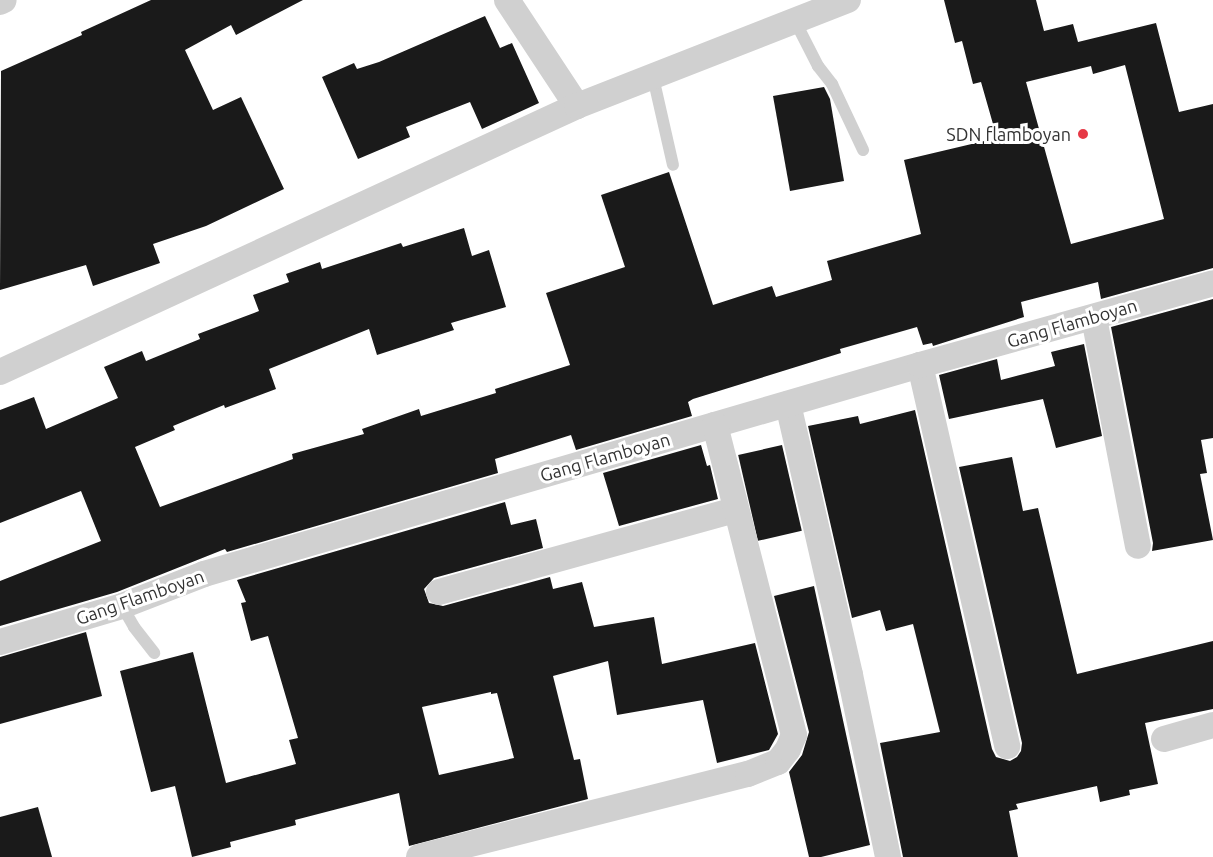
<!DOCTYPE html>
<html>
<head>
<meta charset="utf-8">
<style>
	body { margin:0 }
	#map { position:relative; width:1213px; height:857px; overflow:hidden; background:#fff; font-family:Ubuntu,sans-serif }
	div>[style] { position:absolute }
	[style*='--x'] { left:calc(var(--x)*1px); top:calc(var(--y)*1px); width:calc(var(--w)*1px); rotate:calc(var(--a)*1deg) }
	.building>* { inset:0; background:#1a1a1a; transform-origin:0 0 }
	.service>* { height:12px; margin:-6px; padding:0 6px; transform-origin:6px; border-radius:6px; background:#d0d0d0 }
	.minor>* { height:26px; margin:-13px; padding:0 13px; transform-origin:13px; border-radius:13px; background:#d0d0d0 }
	.dots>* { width:16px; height:16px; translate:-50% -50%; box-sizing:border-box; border:3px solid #fff; border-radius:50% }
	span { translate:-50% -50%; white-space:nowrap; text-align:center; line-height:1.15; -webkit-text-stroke:6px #fff; paint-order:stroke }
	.poi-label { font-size:18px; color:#333 }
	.right { translate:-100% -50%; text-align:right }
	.street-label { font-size:18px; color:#333 }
</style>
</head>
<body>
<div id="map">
	<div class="building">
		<i style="clip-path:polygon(151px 0,303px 0,236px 35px,231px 25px,185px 50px,213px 110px,241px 97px,284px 189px,206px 226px,153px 244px,160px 263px,93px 286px,86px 265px,0 290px,1px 71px,82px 35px,81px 32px)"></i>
		<i style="clip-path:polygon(evenodd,944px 0,1036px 0,1044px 31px,1073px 24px,1078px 42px,1156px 23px,1179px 112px,1213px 104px,1213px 268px,1101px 299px,1098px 282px,1021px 302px,1024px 317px,933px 346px,932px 343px,923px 345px,917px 327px,840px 349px,841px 353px,693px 399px,688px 402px,692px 416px,576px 450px,571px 435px,495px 459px,498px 473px,227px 552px,225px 549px,117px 592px,0 626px,0 581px,101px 541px,81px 491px,0 523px,0 410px,34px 397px,46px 429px,118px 398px,104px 367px,142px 351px,146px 361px,200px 339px,198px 334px,259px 311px,253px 295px,289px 282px,286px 274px,320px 262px,322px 269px,401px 243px,403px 247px,464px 228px,472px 256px,489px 250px,506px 307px,451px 323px,454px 330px,377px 355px,369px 329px,269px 369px,276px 389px,225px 408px,224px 405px,173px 426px,175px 430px,135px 447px,160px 507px,293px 459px,292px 454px,364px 434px,362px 429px,419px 409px,421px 416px,496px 393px,495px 389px,570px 365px,546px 293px,625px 267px,601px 195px,669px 172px,713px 305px,772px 286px,776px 297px,832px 280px,827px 261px,921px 234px,904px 160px,997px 138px,981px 82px,973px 84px,962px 41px,955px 43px,944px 0,1125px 65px,1164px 219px,1071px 244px,1026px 82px,1091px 66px,1093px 74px,1125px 65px)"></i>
		<i style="clip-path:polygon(485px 16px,500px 48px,512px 43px,539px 103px,482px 129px,470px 102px,406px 127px,410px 137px,358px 159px,322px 77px,354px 63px,357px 69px,379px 62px)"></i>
		<i style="clip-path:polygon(824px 87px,830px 99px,844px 181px,790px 191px,773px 96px)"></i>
		<i style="clip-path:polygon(1213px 299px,1213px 438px,1201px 440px,1207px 473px,1200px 474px,1213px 540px,1152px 551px,1153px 543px,1111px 327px)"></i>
		<i style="clip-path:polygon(1084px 344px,1102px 436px,1056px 448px,1043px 399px,949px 419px,939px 375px,997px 359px,1001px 380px,1055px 366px,1051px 352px)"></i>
		<i style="clip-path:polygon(915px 410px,992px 749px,996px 757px,1010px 761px,1017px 757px,1021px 751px,1022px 743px,959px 467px,1012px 457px,1023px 511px,1038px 508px,1077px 674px,1213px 641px,1213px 709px,1145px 723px,1158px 784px,1129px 790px,1130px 795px,1100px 802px,1097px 786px,1016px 804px,1018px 809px,1009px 811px,1018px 857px,903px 857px,880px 743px,940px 732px,913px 624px,886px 631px,880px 610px,852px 618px,808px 426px,858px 416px,860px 424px)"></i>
		<i style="clip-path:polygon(701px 445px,707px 466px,710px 465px,718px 499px,619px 526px,603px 473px)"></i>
		<i style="left:782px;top:445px;width:88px;height:45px;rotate:77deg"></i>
		<i style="clip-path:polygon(evenodd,505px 502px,511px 525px,536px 519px,543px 548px,434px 578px,424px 589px,429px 603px,443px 606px,550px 577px,553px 589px,582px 582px,594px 627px,654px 617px,662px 664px,755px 643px,778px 734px,769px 750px,717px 763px,703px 700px,617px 715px,608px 661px,553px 676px,574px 760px,580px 759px,588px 799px,409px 846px,399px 793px,295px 820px,296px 825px,230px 842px,231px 847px,192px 857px,175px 786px,151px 792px,120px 671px,193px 652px,226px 783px,296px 764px,289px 740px,298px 738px,268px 636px,251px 641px,241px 603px,246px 602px,237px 580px,505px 502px,491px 692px,491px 694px,497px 693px,514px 758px,439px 775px,422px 707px,491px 692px)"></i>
		<i style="clip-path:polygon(814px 586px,870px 845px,821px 857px,809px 857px,789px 772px,802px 755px,809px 732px,774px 596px)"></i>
		<i style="clip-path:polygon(86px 632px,102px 696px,0 724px,0 657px)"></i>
		<i style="clip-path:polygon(38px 807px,52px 857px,0 857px,0 817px)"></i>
	</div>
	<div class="service">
		<i style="--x:795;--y:21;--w:51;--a:62.9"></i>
		<i style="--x:818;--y:66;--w:23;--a:52"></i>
		<i style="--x:832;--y:84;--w:73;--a:64.8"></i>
		<i style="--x:653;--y:77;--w:90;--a:77.2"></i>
		<i style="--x:122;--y:606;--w:24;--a:60"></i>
		<i style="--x:134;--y:627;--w:33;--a:52"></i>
	</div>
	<div class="minor">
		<i style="--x:507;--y:0;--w:127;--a:56.6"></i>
		<i style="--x:0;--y:2;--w:4;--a:-27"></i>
		<i style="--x:1094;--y:318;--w:232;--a:79.1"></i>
		<i style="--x:920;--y:365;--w:391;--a:77.1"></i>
		<i style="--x:0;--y:372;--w:635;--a:-24.75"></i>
		<i style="--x:577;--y:106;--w:291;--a:-21.4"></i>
		<i style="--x:788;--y:404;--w:278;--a:77.1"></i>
		<i style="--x:850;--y:675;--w:186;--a:78.2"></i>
		<i style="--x:439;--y:592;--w:306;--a:-15.5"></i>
		<i style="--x:0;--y:642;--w:127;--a:-16.4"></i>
		<i style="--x:122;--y:606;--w:88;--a:-21.3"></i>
		<i style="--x:204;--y:574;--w:746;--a:-16.27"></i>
		<i style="--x:920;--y:365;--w:304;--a:-15.6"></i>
		<i style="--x:1164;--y:739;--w:51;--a:-15.9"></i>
		<i style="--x:419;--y:857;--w:339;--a:-14.2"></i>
		<i style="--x:748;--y:774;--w:32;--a:-22"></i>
		<i style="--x:778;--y:762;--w:16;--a:-52"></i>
		<i style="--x:788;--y:749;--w:15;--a:-67"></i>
		<i style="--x:794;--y:735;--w:320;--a:-104.3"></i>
	</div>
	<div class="dots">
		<i style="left:1083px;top:134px;background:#e63946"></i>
	</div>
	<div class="poi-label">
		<span class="right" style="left:1071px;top:134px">SDN flamboyan</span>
	</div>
	<div class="street-label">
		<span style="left:1072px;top:323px;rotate:-16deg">Gang Flamboyan</span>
		<span style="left:605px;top:457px;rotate:-16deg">Gang Flamboyan</span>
		<span style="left:140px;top:597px;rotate:-19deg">Gang Flamboyan</span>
	</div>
</div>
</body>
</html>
